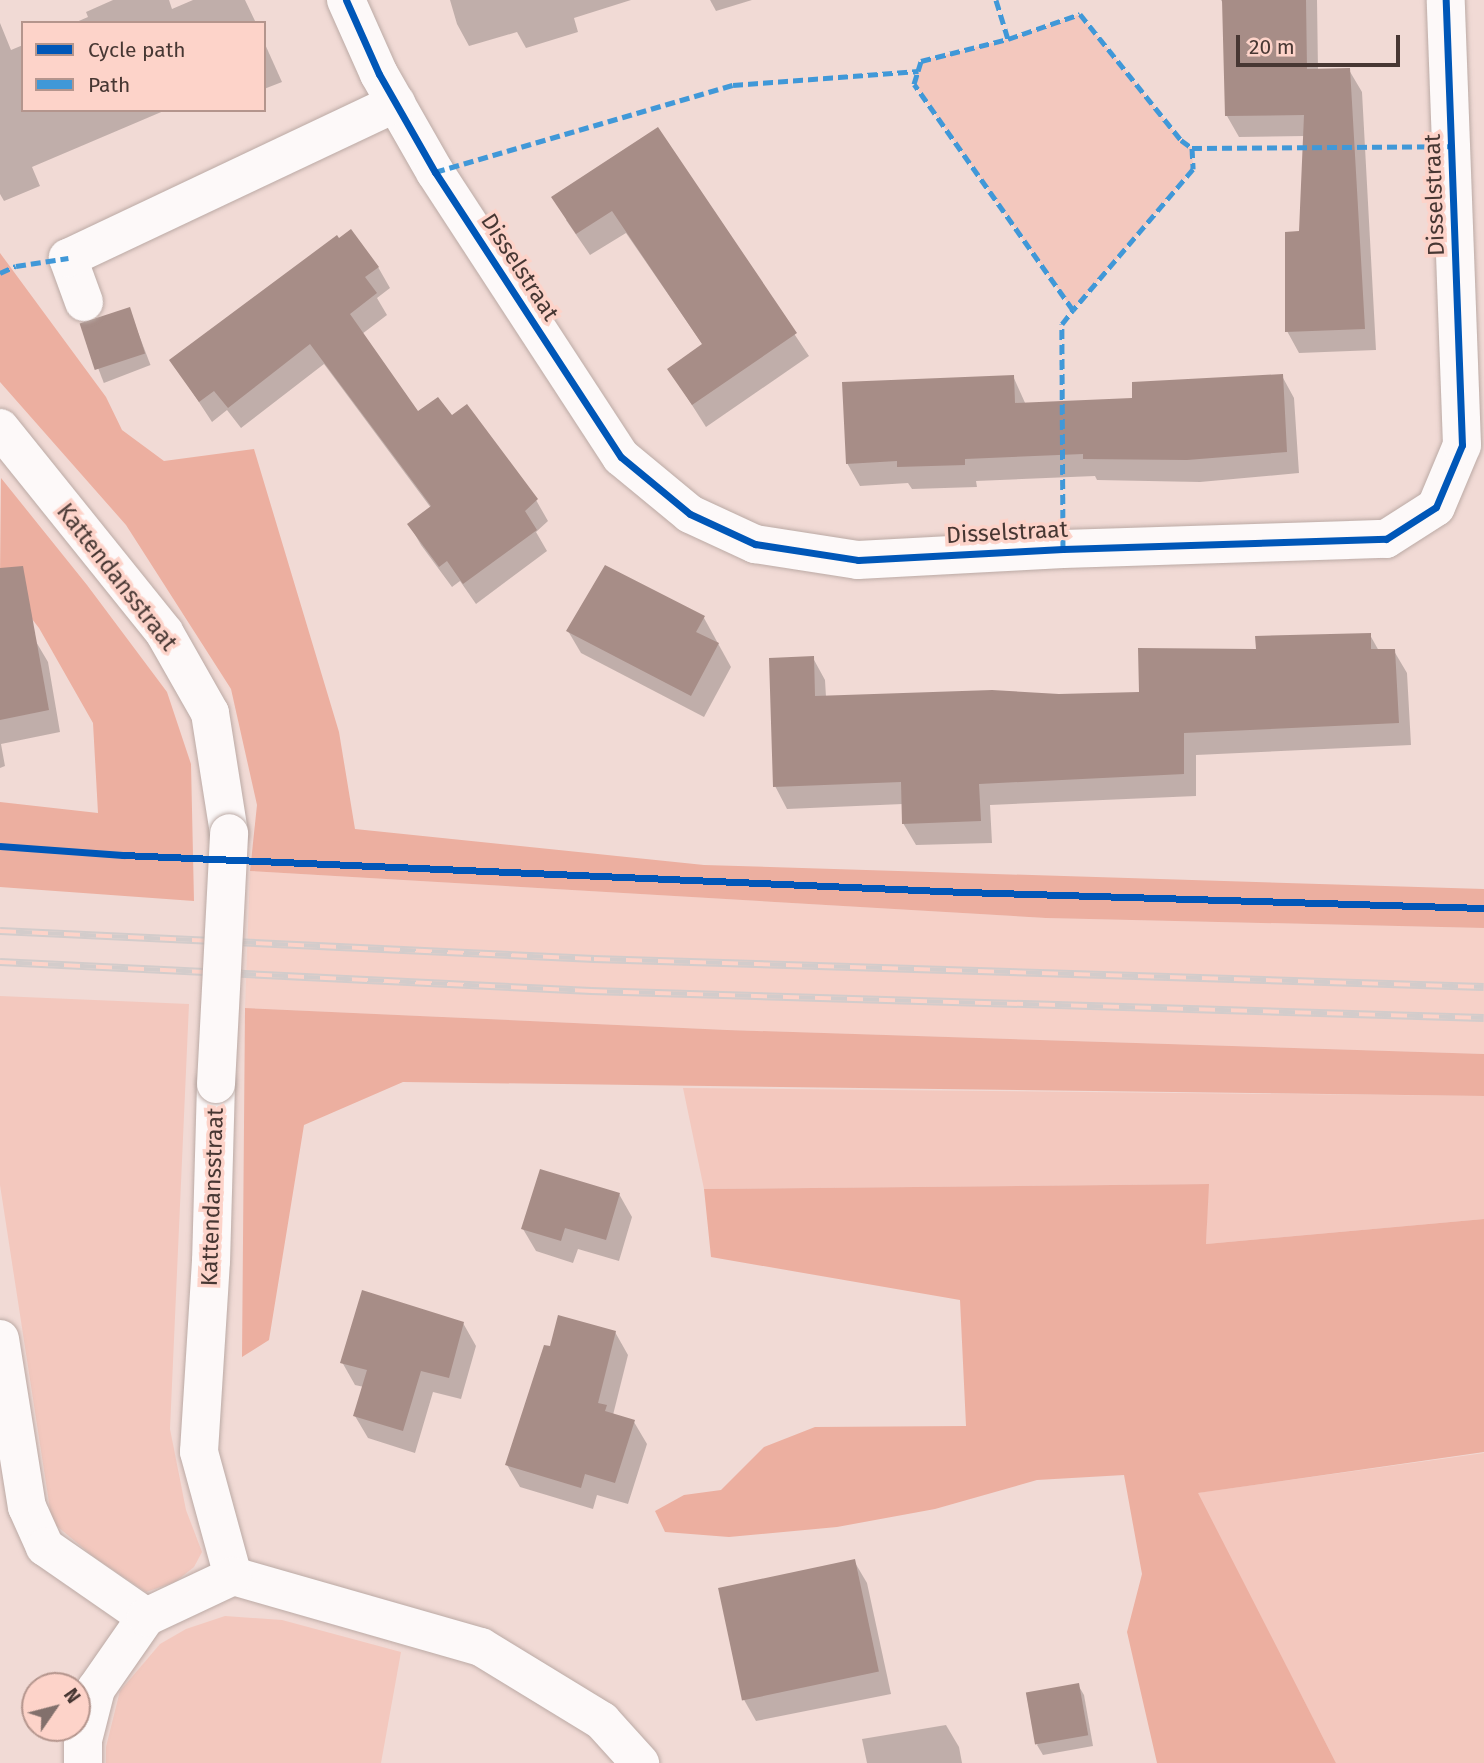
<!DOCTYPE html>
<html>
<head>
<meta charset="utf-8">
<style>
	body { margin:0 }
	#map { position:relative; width:1484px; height:1763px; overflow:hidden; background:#f1dad5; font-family:"Fira Sans",sans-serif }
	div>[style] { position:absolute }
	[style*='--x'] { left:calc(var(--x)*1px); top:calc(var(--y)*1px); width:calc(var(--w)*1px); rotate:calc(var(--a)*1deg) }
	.built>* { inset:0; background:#f6d1c8 }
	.green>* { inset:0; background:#f3c8be }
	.forest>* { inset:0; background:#ecafa0 }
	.shadow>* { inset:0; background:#0003; transform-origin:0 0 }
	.building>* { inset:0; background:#a78d87; transform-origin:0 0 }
	.roads { filter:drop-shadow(0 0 2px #bbaaa5) drop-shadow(0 0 2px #bbaaa5) }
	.minor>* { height:38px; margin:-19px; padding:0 19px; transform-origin:19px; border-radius:19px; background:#fdf9f9 }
	.rail>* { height:8px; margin-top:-4px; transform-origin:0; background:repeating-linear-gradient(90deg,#fdd3c9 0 16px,#d3cccb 0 32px); box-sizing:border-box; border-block:2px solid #d3cccb }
	.bridges { filter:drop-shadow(0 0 2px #bbaaa5) drop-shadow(0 0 2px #bbaaa5) }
	.minor-bridge>* { height:38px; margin:-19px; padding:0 19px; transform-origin:19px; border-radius:19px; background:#fdf9f9 }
	.quiet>* { height:5px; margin-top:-2.5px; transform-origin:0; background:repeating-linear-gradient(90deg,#4098d8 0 10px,transparent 0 15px) }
	.cycleway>* { height:7px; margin:-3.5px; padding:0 3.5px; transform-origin:3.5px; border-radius:3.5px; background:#0057b8 }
	span { translate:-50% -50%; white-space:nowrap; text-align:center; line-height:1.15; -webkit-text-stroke:7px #fdd3c9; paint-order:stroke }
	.street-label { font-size:23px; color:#473733 }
	.legend { position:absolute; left:21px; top:21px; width:245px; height:91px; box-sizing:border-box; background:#fdd3c9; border:2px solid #b4958d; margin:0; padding:9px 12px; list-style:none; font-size:21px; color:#473733 }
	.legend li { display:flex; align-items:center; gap:14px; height:35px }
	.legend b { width:35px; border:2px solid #b4958d }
	.north { position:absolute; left:21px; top:1672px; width:70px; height:70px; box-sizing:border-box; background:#fdd3c9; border:2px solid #b4958d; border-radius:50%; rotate:55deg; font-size:19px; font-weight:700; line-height:28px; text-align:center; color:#473733 }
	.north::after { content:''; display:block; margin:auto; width:24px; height:32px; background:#82706c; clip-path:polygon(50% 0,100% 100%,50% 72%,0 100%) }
	.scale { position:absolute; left:1236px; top:35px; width:164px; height:32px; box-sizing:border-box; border:4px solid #473733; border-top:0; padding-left:9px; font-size:21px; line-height:24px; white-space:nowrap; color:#473733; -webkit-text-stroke:5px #fdd3c9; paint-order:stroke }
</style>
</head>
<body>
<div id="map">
	<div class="built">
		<i style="clip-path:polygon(250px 871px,1046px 918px,1484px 928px,1484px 1054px,727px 1030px,245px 1008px)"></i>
	</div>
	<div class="green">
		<i style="clip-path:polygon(1080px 14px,1181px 140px,1192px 148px,1193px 169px,1073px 310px,914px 84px,921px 61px,1008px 39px)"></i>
		<i style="clip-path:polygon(0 996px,189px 1004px,170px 1429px,186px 1510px,202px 1552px,194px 1567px,175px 1582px,146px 1592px,94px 1557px,52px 1522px,0 1185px)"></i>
		<i style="clip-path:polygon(683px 1088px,1484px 1096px,1484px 1219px,1206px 1244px,1208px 1184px,704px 1189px)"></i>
		<i style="clip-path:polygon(1484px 1453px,1484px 1763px,1336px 1763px,1197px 1493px)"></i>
		<i style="clip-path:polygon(225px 1616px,282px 1620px,401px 1652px,381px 1763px,106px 1763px,106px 1747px,120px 1691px,160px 1644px,186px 1629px)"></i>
	</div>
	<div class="forest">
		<i style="clip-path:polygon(0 253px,106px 397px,122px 430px,164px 461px,254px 449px,339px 732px,355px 829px,704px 865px,1484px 889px,1484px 928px,1046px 918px,250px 871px,257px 805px,231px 689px,126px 525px,0 382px)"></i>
		<i style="clip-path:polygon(1px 478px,87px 585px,167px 692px,191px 764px,194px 901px,0 887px,0 802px,98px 813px,93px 723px,39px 628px,0 578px)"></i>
		<i style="clip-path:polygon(245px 1008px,727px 1030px,1484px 1054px,1484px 1096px,403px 1082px,304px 1125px,269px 1340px,242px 1357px)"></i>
		<i style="clip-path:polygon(1209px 1184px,1206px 1244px,1484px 1219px,1484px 1452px,1198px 1493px,1336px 1763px,1157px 1763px,1127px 1632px,1142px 1574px,1124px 1475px,1037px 1480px,935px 1509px,837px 1527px,729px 1537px,665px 1532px,655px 1511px,684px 1495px,721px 1490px,764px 1447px,815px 1427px,966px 1426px,960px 1300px,711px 1257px,704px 1189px)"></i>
	</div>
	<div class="shadow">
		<i style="clip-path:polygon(113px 0,169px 0,172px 9px,193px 0,245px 0,256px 23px,74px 23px,88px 17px,86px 12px)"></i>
		<i style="clip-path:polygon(450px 0,631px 0,574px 18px,578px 32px,526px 48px,517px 32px,469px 46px,457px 24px)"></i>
		<i style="clip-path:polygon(710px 0,752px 0,716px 11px)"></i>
		<i style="clip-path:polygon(1221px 0,1317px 0,1318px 70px,1349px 70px,1362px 92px,1376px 350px,1299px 353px,1287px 331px,1301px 232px,1305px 136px,1239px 137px,1227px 116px,1224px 5px)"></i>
		<i style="clip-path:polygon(0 23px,11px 50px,23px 45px,23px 110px,166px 110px,32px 167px,40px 186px,4px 201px,0 194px)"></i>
		<i style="clip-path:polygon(264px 42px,282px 82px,264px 89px)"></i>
		<i style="clip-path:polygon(658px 130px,809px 356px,706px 427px,669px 369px,703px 345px,626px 233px,590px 255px,566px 220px)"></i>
		<i style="clip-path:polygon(378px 267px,390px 288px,377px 298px,387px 315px,362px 334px,418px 414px,452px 418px,536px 500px,548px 521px,536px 532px,547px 551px,476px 604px,460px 581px,452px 587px,421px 545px,409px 524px,431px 508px,324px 364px,241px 428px,227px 410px,212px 422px,172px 361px)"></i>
		<i style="left:129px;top:309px;width:60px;height:50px;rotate:69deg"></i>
		<i style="clip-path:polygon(1013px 376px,1026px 405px,1134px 400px,1282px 376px,1294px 398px,1299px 473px,1200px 482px,1097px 480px,1095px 476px,976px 481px,977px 487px,912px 489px,908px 483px,860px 486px,847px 463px)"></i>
		<i style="clip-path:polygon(704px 618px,731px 667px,704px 717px,581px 653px,568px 631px)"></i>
		<i style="clip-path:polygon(1370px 635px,1379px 651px,1394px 651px,1407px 673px,1411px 745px,1196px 755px,1196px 796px,990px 805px,992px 843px,916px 845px,903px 823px,903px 804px,787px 809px,775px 786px,813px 658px,825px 680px,826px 697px,1141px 694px,1257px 651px)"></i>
		<i style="clip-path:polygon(35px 640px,48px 662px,60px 732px,1px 744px,5px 766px,0 768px,0 647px)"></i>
		<i style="clip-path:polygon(619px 1194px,632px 1217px,619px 1261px,578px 1249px,573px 1263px,536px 1251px,523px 1229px)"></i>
		<i style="clip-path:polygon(463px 1323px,476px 1346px,461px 1399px,433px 1392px,415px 1453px,368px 1438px,355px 1416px,364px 1387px,355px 1385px,342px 1362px)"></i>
		<i style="clip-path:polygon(615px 1332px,628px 1355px,613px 1415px,634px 1422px,647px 1444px,628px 1504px,597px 1495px,593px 1509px,520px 1487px,507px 1465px)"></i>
		<i style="clip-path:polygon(854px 1561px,867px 1583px,891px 1694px,756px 1721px,743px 1698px)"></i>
		<i style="clip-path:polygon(1078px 1685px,1084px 1695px,1093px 1746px,1043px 1755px,1037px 1745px)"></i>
		<i style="clip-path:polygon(946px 1725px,959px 1747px,962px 1763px,867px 1763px,862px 1739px)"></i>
	</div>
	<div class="building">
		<i style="clip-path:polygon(1222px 0,1306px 0,1307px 69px,1350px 68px,1365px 329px,1285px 332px,1285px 232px,1299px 231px,1304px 115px,1225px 116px)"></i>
		<i style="clip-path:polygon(658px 127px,797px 333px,692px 405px,667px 369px,702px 344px,612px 211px,576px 234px,551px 197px)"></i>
		<i style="clip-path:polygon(351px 229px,379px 267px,365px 277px,377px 293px,350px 314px,418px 411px,438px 397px,452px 415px,467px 404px,538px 499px,525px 511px,537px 530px,463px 584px,447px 561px,439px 567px,407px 524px,431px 506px,310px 344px,228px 408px,214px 391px,199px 402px,169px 360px,337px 235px,339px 238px)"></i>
		<i style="left:130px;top:307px;width:49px;height:53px;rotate:72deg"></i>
		<i style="clip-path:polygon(1283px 374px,1287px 452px,1187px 460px,1083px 459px,1083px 454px,965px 459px,965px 465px,897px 467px,897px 461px,846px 464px,842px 382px,1014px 375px,1015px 403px,1132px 398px,1132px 382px)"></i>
		<i style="clip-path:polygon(605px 565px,705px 616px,696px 632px,719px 643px,691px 696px,566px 631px)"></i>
		<i style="clip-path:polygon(23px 566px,49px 710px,0 720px,0 568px)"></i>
		<i style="clip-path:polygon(1371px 633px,1371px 649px,1395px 649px,1399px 723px,1184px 733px,1184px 774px,979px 784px,981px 821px,902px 824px,901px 782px,773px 787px,769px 658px,814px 656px,815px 696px,992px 690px,1059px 694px,1139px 692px,1138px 648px,1256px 649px,1255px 636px)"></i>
		<i style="clip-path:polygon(540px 1169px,620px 1193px,606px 1240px,565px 1228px,561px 1241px,521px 1229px)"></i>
		<i style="clip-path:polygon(362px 1290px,464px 1322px,449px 1378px,421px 1371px,403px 1431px,353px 1416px,367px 1370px,340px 1363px)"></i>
		<i style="clip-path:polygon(558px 1315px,616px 1331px,598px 1403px,607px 1405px,605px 1411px,635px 1420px,615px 1483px,585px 1474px,581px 1488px,505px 1465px,544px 1345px,550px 1346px)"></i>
		<i style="left:855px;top:1559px;width:115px;height:140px;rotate:78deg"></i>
		<i style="left:1079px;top:1683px;width:53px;height:54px;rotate:80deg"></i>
	</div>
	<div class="roads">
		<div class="minor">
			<i style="--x:346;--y:0;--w:81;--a:66"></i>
			<i style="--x:379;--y:74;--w:113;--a:60.3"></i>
			<i style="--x:435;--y:172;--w:340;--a:56.9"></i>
			<i style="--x:621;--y:457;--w:89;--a:39.6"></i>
			<i style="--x:690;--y:514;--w:72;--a:24.8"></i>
			<i style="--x:755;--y:544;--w:104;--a:8.8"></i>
			<i style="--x:858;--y:560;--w:205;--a:-3.1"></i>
			<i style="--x:1063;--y:549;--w:323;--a:-1.8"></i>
			<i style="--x:1386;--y:539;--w:59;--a:-32.6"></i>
			<i style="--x:1436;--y:507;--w:67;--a:-67.2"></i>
			<i style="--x:1462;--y:445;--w:445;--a:-92.1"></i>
			<i style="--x:84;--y:302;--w:47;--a:-110"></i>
			<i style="--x:68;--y:258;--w:363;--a:-25.3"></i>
			<i style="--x:0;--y:428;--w:262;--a:51.2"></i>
			<i style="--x:164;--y:632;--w:93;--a:60.4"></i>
			<i style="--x:210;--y:713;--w:121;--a:81"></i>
			<i style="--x:216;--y:1084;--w:177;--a:91.6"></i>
			<i style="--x:211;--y:1261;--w:191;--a:93.6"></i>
			<i style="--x:199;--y:1452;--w:129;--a:74.7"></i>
			<i style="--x:233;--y:1576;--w:258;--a:16"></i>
			<i style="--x:481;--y:1647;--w:142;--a:31.4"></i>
			<i style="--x:602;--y:1721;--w:57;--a:47.9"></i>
			<i style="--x:0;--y:1339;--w:170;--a:80.9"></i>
			<i style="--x:27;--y:1507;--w:44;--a:65.8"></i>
			<i style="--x:45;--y:1547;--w:123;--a:34.7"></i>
			<i style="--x:83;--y:1763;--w:23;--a:-90"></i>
			<i style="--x:83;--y:1740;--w:53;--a:-75.7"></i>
			<i style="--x:96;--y:1689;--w:88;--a:-55.2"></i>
			<i style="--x:146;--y:1617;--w:96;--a:-25.2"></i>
		</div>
	</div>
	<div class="rail">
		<i style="--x:0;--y:931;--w:595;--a:2.7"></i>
		<i style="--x:594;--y:959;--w:890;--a:1.8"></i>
		<i style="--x:0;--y:962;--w:592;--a:2.81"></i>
		<i style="--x:591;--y:991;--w:893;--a:1.73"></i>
	</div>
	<div class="bridges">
		<div class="minor-bridge">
			<i style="--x:216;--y:1084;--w:251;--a:-87"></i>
		</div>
	</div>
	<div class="quiet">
		<i style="--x:996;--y:0;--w:41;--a:72.9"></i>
		<i style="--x:1192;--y:148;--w:259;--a:-0.4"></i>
		<i style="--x:435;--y:172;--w:310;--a:-16.3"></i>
		<i style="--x:733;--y:85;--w:186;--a:-4.3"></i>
		<i style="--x:918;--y:71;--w:10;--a:-73"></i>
		<i style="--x:921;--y:61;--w:90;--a:-14.2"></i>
		<i style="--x:1008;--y:39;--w:76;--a:-19.1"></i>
		<i style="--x:1080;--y:14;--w:161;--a:51.3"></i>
		<i style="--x:1181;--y:140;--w:14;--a:36"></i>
		<i style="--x:1192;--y:148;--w:21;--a:87"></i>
		<i style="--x:1193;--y:169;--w:185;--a:130.4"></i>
		<i style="--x:1073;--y:310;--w:276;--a:-125.1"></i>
		<i style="--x:914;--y:84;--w:14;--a:-73"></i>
		<i style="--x:0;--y:273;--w:17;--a:-24"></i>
		<i style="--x:16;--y:266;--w:53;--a:-8.7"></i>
		<i style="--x:1063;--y:549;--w:225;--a:-90.3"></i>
		<i style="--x:1062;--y:324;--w:18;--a:-52"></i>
	</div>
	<div class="cycleway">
		<i style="--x:346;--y:0;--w:81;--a:66"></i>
		<i style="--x:379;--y:74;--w:113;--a:60.3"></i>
		<i style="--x:435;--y:172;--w:340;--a:56.9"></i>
		<i style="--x:621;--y:457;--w:89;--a:39.6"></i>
		<i style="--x:690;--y:514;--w:72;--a:24.8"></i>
		<i style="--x:755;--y:544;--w:104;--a:8.8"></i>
		<i style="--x:858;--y:560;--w:205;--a:-3.1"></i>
		<i style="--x:1063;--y:549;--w:323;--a:-1.8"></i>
		<i style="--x:1386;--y:539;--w:59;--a:-32.6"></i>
		<i style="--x:1436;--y:507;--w:67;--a:-67.2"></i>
		<i style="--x:1462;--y:445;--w:445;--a:-92.1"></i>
		<i style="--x:0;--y:846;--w:123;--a:4.2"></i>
		<i style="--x:123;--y:855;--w:843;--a:2.52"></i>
		<i style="--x:965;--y:892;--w:519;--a:1.77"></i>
	</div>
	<div class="street-label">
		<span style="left:1434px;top:195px;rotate:-92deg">Disselstraat</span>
		<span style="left:520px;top:267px;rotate:57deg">Disselstraat</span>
		<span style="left:1007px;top:532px;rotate:-3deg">Disselstraat</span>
		<span style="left:117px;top:577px;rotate:52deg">Kattendansstraat</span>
		<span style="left:212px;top:1197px;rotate:-88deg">Kattendansstraat</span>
	</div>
	<ul class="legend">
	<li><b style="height:9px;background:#0057b8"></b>Cycle path</li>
	<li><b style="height:9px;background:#4098d8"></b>Path</li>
	</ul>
	<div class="north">N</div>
	<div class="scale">20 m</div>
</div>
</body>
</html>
